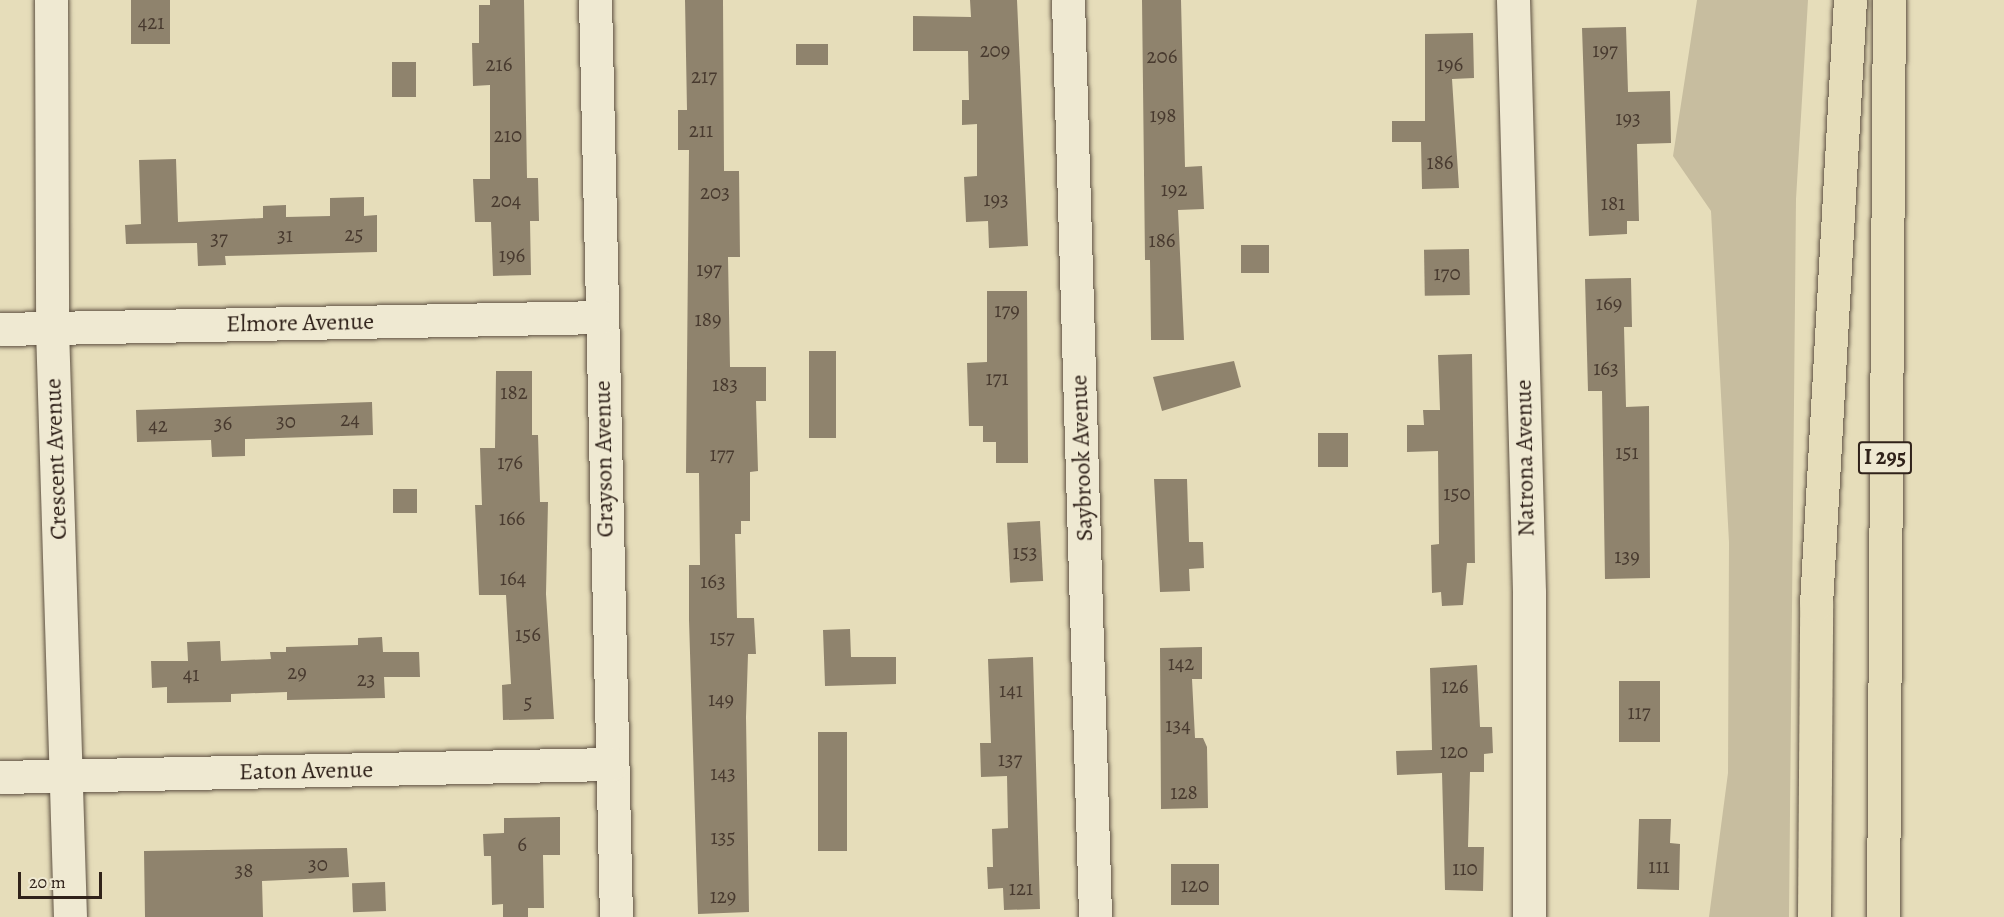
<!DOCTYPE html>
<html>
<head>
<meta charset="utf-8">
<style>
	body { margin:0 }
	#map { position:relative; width:2004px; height:917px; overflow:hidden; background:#e6ddba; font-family:Alegreya,serif }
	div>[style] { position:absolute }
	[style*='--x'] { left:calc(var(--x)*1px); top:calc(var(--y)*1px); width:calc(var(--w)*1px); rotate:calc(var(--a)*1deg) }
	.green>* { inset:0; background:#c7bd9f }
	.building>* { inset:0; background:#8f836d; transform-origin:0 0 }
	.roads { filter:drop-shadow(0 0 2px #5e5142) drop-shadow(0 0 2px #5e5142) }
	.minor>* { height:33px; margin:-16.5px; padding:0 16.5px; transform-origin:16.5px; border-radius:16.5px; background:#efe9d2 }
	.highway>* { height:33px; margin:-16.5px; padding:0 16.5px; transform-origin:16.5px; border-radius:16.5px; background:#e6ddba }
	span { translate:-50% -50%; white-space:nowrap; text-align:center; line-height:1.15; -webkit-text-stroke:4.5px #efe9d2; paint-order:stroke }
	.number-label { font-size:21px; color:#483a2f }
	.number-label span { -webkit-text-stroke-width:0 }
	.shield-label span { padding:2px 4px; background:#efe9d2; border:2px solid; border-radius:4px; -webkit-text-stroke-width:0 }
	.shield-label { font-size:22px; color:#30221a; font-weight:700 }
	.street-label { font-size:24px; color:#30221a }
	.scale { position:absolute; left:18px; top:872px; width:84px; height:27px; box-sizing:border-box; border:3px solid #30221a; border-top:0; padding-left:8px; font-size:18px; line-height:21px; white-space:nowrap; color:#30221a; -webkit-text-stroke:4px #efe9d2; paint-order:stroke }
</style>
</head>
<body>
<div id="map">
	<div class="green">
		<i style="clip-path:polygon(1697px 0,1808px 0,1796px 199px,1789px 917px,1709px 917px,1728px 773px,1729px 542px,1711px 211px,1673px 156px)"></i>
	</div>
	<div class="building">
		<i style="left:131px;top:0;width:39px;height:44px"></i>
		<i style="clip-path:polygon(490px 0,524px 0,527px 178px,538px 178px,539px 221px,530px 221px,531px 275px,493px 276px,491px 222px,475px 222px,473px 179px,490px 179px,490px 85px,473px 86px,472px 43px,479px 43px,479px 5px,490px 5px)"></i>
		<i style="clip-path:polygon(685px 0,723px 0,724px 171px,739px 171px,740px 257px,728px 257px,730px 367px,766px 367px,766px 401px,756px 401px,758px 471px,750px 472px,750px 521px,741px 521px,741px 534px,735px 534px,737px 618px,754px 618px,756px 654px,748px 654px,746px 717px,749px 912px,698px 914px,689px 620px,689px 565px,700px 565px,699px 473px,686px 473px,689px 150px,678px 150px,678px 110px,687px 110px)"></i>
		<i style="clip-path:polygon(970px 0,1017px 0,1028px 246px,989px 248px,988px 221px,966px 222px,964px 177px,977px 176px,977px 124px,962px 125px,962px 100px,969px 100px,968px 51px,913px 51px,913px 16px,971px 17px)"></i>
		<i style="clip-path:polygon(1142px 0,1181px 0,1185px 167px,1202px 166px,1204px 209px,1178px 210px,1184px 340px,1151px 340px,1150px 260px,1145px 260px)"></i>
		<i style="clip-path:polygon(1626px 27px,1628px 92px,1670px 91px,1671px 143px,1637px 144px,1639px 221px,1627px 221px,1627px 234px,1589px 236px,1582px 28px)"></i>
		<i style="clip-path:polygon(1473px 33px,1474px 78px,1452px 79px,1459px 188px,1422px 189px,1421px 142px,1392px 142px,1392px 121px,1425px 121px,1425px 34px)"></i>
		<i style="left:796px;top:44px;width:32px;height:21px"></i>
		<i style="left:392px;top:62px;width:24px;height:35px"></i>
		<i style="clip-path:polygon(176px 159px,178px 222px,263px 218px,263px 206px,286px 205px,286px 217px,330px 216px,330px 198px,364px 197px,364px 216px,377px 215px,377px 252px,225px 256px,226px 265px,198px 266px,197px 243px,126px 244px,125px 225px,141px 224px,139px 160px)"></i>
		<i style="left:1269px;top:245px;width:28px;height:28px;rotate:90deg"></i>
		<i style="left:1469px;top:249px;width:46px;height:45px;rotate:89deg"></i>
		<i style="clip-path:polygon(1631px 278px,1632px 327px,1624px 327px,1626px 407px,1649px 406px,1650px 578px,1605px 579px,1602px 391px,1588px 391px,1585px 279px)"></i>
		<i style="clip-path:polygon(987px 291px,1027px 291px,1028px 463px,996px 463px,996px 442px,983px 442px,983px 426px,969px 426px,967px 363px,987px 362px)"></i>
		<i style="left:809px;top:351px;width:27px;height:87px"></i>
		<i style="clip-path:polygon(1472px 354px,1475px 563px,1467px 563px,1463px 605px,1442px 606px,1441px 592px,1432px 593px,1431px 545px,1439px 544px,1438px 451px,1407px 452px,1407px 425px,1424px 425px,1423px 410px,1440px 410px,1438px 355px)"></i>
		<i style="clip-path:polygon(1234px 361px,1241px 387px,1162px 411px,1153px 377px)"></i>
		<i style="clip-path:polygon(496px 371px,532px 371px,532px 435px,538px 435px,540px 502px,548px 502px,546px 594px,554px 719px,503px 720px,502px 685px,511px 684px,506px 595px,479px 595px,475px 505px,482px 505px,480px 448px,495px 448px)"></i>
		<i style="clip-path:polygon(372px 402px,373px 435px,245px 439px,245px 456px,212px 457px,211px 440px,137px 442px,136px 410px)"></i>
		<i style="left:1348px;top:433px;width:34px;height:30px;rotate:90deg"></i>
		<i style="clip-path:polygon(1154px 479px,1187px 479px,1189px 542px,1203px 542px,1204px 568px,1189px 569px,1190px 591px,1160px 592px)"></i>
		<i style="left:393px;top:489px;width:24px;height:24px"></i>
		<i style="left:1040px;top:521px;width:60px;height:33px;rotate:87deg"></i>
		<i style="clip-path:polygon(850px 629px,851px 657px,896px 657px,896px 684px,825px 686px,823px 630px)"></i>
		<i style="clip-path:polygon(382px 637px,383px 652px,419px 652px,420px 677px,384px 677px,385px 698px,287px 700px,287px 692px,231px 694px,231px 702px,167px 703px,167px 687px,152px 688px,151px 661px,188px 661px,187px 642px,220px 641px,221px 661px,271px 659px,270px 652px,286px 652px,286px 647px,358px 645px,358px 638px)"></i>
		<i style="clip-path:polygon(1202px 647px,1202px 679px,1192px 679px,1195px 738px,1203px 738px,1207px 747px,1208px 808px,1161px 809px,1160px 648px)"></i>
		<i style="clip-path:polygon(1033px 657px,1040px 909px,1004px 910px,1003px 888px,988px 889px,987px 867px,993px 867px,992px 829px,1008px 828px,1007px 776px,981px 777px,980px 743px,991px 743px,988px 659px)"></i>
		<i style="clip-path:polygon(1477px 665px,1480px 727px,1492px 727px,1493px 753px,1484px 754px,1484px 772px,1470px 772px,1468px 847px,1484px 847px,1483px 891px,1445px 890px,1442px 773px,1397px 775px,1396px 751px,1432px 750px,1430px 668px)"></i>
		<i style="left:1619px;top:681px;width:41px;height:61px"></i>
		<i style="left:818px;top:732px;width:29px;height:119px"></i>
		<i style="clip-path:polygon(560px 817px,560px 855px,543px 855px,544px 908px,528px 908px,528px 917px,503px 917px,503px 904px,492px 905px,491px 856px,484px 856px,483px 834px,504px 833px,504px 818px)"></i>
		<i style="clip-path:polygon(1639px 819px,1671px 819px,1670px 843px,1680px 844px,1679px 890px,1637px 889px)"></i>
		<i style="clip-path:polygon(347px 848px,349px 877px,262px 881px,263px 917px,145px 917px,144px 851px)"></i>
		<i style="left:1171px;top:864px;width:48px;height:41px"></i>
		<i style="left:385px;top:882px;width:29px;height:33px;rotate:88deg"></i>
	</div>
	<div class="roads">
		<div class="minor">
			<i style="--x:51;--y:0;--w:328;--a:89.8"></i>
			<i style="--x:52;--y:328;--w:589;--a:88.25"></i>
			<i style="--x:595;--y:0;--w:917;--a:88.69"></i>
			<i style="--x:1068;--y:0;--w:917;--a:88.31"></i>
			<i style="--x:1513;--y:0;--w:593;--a:88.45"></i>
			<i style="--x:1529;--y:593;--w:324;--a:90"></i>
			<i style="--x:0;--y:329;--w:601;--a:-1.14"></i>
			<i style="--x:0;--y:777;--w:612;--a:-1.22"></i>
		</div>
		<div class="highway">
			<i style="--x:1814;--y:917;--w:313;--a:-89.6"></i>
			<i style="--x:1816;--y:604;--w:605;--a:-86.78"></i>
			<i style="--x:1883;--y:917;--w:917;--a:-89.63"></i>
		</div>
	</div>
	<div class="number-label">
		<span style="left:151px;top:22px">421</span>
		<span style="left:995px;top:50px">209</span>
		<span style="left:1605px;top:50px">197</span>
		<span style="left:1162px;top:56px">206</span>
		<span style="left:499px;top:64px">216</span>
		<span style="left:1450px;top:64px">196</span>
		<span style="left:704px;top:76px">217</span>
		<span style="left:1163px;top:115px">198</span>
		<span style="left:1628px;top:118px">193</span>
		<span style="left:701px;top:130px">211</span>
		<span style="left:508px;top:135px">210</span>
		<span style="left:1440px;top:162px">186</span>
		<span style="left:1174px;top:189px">192</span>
		<span style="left:715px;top:192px">203</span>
		<span style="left:996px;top:199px">193</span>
		<span style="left:506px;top:200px">204</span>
		<span style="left:1613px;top:203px">181</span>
		<span style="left:354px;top:234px">25</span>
		<span style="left:285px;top:235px">31</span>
		<span style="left:219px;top:238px">37</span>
		<span style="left:1162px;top:240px">186</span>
		<span style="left:512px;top:255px">196</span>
		<span style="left:709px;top:269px">197</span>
		<span style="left:1447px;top:273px">170</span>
		<span style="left:1609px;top:303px">169</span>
		<span style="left:1007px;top:310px">179</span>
		<span style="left:708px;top:319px">189</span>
		<span style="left:1606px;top:368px">163</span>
		<span style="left:997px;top:378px">171</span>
		<span style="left:725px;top:384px">183</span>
		<span style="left:514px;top:392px">182</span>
		<span style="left:350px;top:419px">24</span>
		<span style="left:286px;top:421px">30</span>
		<span style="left:223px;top:423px">36</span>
		<span style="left:158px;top:425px">42</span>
		<span style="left:1627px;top:452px">151</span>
		<span style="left:722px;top:454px">177</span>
		<span style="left:510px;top:462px">176</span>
		<span style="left:1457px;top:493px">150</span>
		<span style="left:512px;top:518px">166</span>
		<span style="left:1025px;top:552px">153</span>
		<span style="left:1627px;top:556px">139</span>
		<span style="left:513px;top:578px">164</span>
		<span style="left:713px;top:581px">163</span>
		<span style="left:528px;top:634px">156</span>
		<span style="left:722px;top:637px">157</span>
		<span style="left:1181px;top:663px">142</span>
		<span style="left:297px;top:672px">29</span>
		<span style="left:191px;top:674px">41</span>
		<span style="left:366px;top:679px">23</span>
		<span style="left:1455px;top:686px">126</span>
		<span style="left:1011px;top:690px">141</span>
		<span style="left:721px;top:699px">149</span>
		<span style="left:528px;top:702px">5</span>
		<span style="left:1639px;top:712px">117</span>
		<span style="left:1178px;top:725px">134</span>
		<span style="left:1454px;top:751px">120</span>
		<span style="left:1010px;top:759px">137</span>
		<span style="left:723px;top:773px">143</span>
		<span style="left:1184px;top:792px">128</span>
		<span style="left:723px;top:837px">135</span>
		<span style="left:522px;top:844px">6</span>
		<span style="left:318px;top:864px">30</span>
		<span style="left:1659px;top:866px">111</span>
		<span style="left:1465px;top:868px">110</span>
		<span style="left:244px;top:870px">38</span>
		<span style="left:1195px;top:885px">120</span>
		<span style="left:1021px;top:888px">121</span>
		<span style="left:723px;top:896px">129</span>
	</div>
	<div class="shield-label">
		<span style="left:1885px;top:458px">I 295</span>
	</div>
	<div class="street-label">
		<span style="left:300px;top:323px;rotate:-1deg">Elmore Avenue</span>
		<span style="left:1082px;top:458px;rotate:-92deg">Saybrook Avenue</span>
		<span style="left:1525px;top:458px;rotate:-91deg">Natrona Avenue</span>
		<span style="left:56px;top:459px;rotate:-92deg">Crescent Avenue</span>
		<span style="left:604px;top:459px;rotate:-91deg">Grayson Avenue</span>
		<span style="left:306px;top:771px;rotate:-1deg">Eaton Avenue</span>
	</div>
	<div class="scale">20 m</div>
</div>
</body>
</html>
